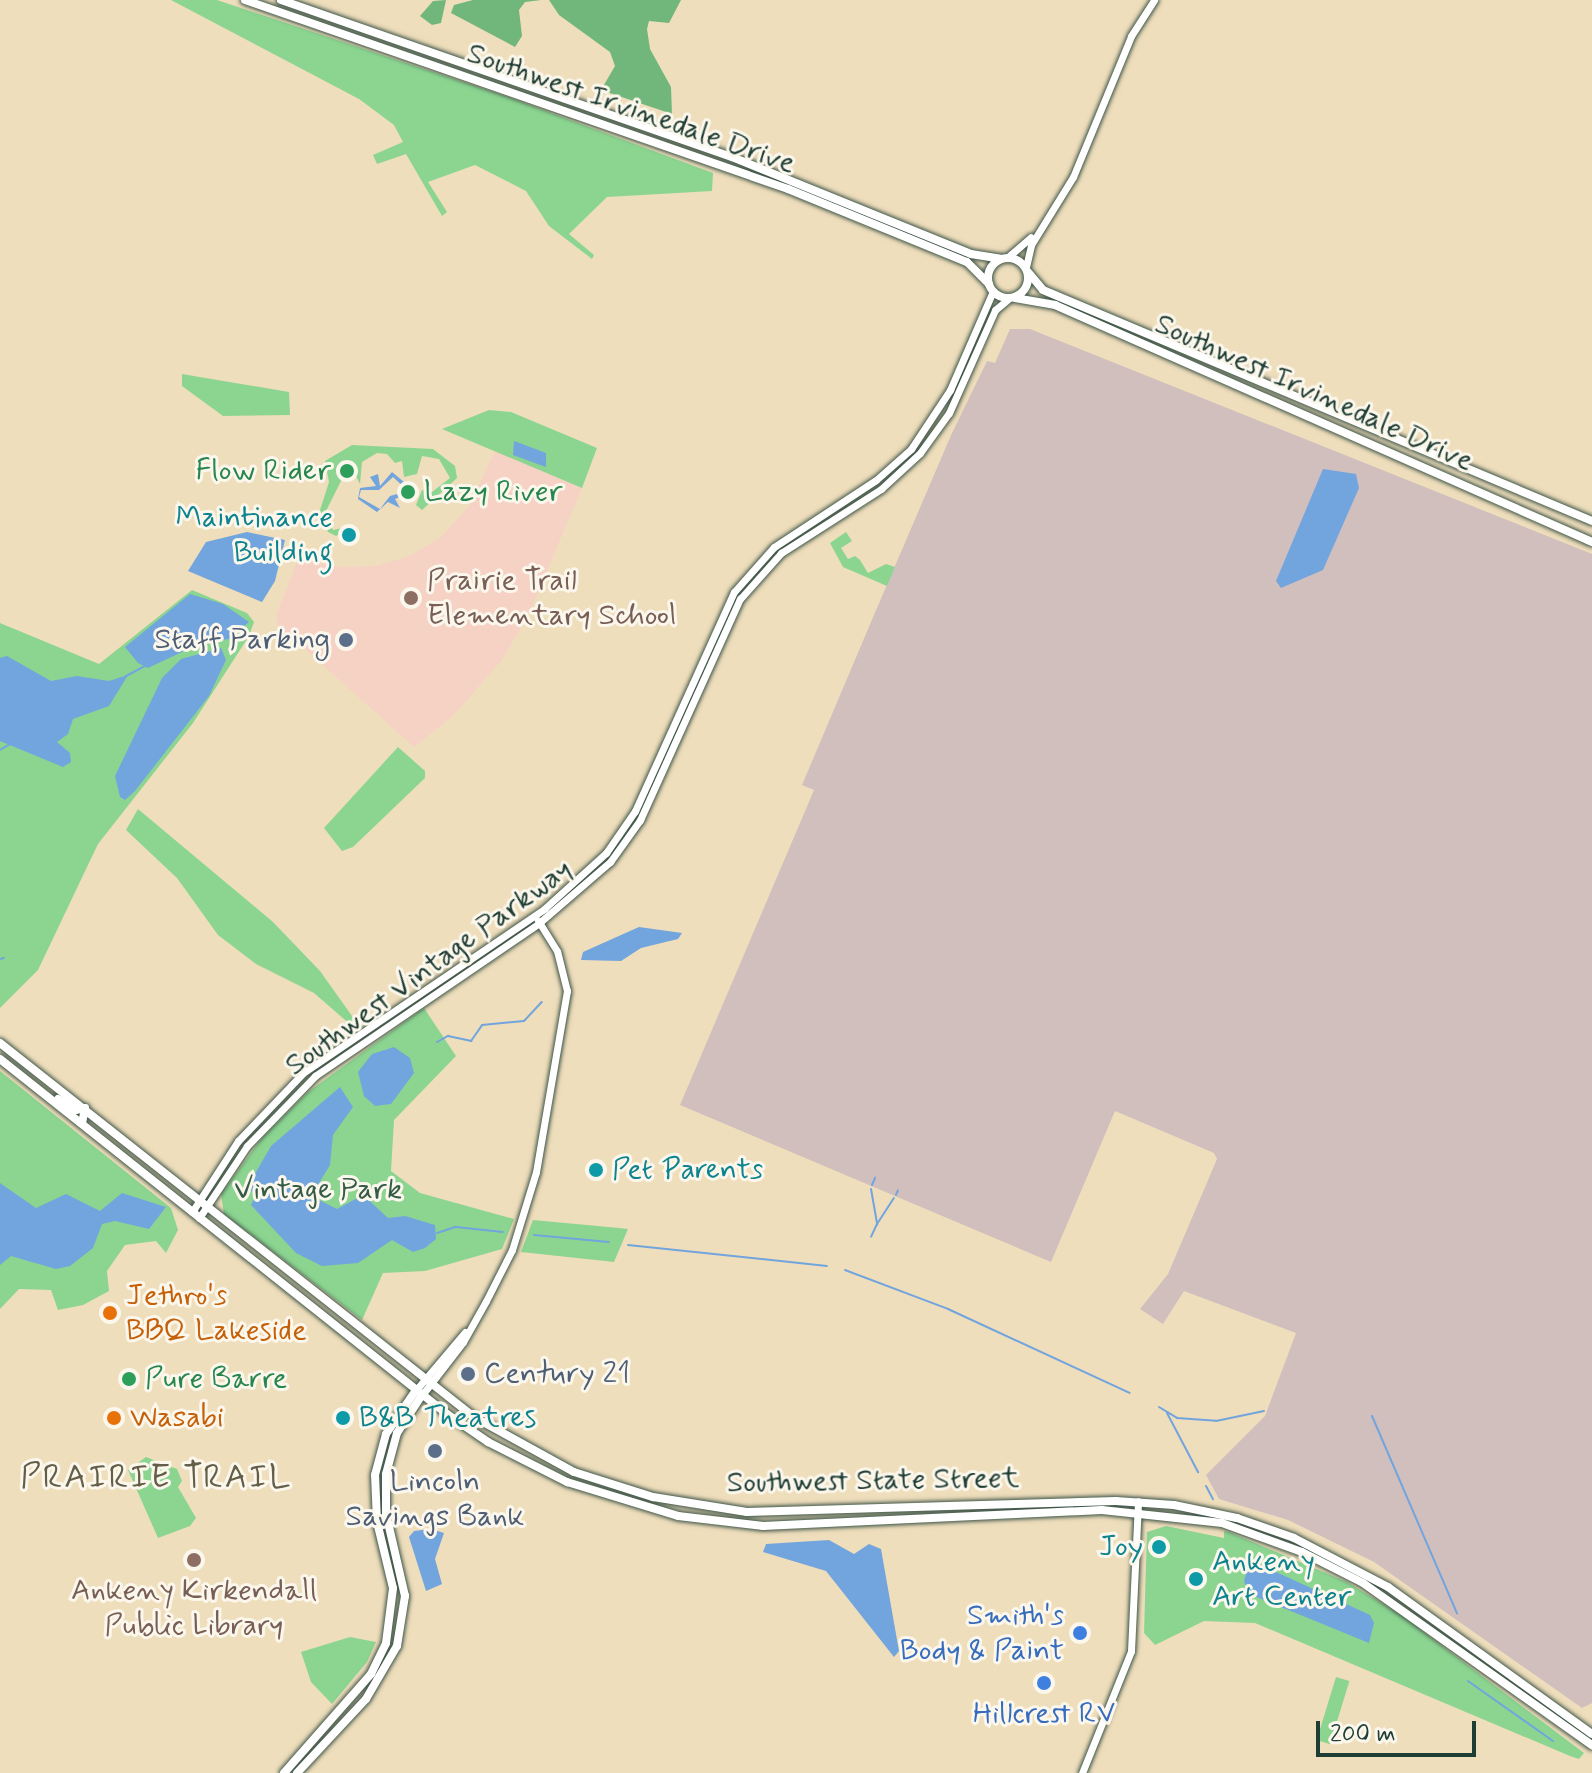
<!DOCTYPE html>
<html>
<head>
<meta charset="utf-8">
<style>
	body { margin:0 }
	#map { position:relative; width:1592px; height:1773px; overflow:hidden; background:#efdebc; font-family:Mynerve,sans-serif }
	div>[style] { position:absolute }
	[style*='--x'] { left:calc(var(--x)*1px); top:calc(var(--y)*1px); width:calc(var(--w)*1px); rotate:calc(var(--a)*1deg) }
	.built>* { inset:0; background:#f6d2c4 }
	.industrial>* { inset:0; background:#d1bfbe }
	.green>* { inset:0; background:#8cd591; transform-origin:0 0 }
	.forest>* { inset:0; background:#71b67b }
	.water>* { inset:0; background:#72a4dd }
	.stream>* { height:2px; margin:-1px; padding:0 1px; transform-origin:1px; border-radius:1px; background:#72a4dd }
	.roads { filter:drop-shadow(0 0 2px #3e5548) drop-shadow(0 0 2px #3e5548) }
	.tertiary>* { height:7px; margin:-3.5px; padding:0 3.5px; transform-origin:3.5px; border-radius:3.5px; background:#fff }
	.secondary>* { height:8px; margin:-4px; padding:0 4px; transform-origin:4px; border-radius:4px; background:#fff }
	.secondary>.ring { margin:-4px; padding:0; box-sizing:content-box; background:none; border:8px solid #fff; border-radius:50% }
	.dots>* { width:22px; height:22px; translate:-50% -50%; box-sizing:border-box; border:4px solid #fbf7ec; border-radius:50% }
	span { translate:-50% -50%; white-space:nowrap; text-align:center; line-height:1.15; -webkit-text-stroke:6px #fbf7ec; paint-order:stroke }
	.street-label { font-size:30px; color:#1f3d34 }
	.leisure-label { font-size:30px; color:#27864d }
	.right { translate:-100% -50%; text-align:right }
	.left { translate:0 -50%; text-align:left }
	.culture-label { font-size:30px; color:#0d838f }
	.education-label { font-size:30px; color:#785e54 }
	.service-label { font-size:30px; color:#4e5e75 }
	.park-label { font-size:30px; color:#355b47 }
	.food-label { font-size:30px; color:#c56008 }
	.shop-label { font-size:30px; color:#366cbe }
	.quarter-label { font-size:34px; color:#625e47; letter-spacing:2px }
	.scale { position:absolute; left:1316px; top:1721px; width:160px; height:36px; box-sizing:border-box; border:4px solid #1f3d34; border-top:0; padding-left:10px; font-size:24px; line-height:28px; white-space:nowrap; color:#1f3d34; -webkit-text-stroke:6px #fbf7ec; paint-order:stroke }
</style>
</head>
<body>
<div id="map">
	<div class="built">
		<i style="clip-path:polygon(495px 451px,582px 488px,527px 618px,502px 660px,453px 716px,414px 747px,277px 624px,276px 616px,298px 559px,341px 567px,376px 566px,410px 556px,441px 537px,469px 506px)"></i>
	</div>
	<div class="industrial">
		<i style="clip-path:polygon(1010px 329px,1030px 329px,1592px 554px,1592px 1703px,1582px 1708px,1374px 1562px,1288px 1520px,1219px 1499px,1206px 1475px,1265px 1416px,1296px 1333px,1184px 1291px,1163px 1324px,1140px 1309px,1168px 1274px,1217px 1159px,1214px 1153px,1115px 1111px,1051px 1262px,680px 1105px,814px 790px,802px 785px,871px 622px,952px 433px,987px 361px,995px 363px)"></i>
	</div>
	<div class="green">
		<i style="clip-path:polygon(171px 0,217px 0,505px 96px,713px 173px,712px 191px,607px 197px,569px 234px,594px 255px,592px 259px,549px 226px,526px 191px,475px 165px,428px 182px,447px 212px,442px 216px,406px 154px,377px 164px,373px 155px,403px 142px,394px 125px,359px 99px)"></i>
		<i style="clip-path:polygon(182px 374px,289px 392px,290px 415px,223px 416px,182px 386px)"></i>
		<i style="clip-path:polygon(489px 410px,511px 412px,597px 448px,582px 488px,442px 429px)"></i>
		<i style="clip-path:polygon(352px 445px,433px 449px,455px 466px,457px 478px,422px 510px,416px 505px,422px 490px,432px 492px,450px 478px,439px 459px,422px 456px,417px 474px,404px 477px,402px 461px,395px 463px,387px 454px,377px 453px,362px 462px,360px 484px,349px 462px,340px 465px,343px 477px,324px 515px,333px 530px,356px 525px,336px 536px,328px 532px,320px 510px,329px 482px,325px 461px)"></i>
		<i style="clip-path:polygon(846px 532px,852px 541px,841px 548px,848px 559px,855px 556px,860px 560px,868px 573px,886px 564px,895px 567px,887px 586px,843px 567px,830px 543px)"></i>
		<i style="clip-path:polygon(192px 590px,247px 613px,254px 622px,249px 636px,193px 723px,98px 844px,38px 970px,0 1008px,0 623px,99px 664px)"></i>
		<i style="clip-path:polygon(398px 747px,425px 771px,425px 778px,353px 847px,342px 851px,324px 828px)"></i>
		<i style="clip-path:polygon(138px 809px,273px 922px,320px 971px,357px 1023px,352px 1026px,314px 993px,256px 964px,218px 935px,177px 878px,126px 830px)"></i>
		<i style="clip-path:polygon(424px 1008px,456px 1056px,394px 1120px,391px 1171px,420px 1193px,514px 1219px,502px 1249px,425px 1271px,383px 1273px,362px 1320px,224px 1214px,221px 1194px,261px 1139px,308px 1092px)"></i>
		<i style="clip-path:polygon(0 1071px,171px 1208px,178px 1230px,166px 1253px,156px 1241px,125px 1245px,107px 1271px,109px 1291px,83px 1305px,58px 1310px,51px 1290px,19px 1289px,0 1309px)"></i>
		<i style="clip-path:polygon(533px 1220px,619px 1228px,628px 1229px,614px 1262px,605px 1261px,521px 1252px)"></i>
		<i style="clip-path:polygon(146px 1457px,177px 1469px,182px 1481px,178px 1487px,196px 1518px,190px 1526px,158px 1538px,128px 1470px)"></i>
		<i style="clip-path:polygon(1166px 1526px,1224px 1538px,1224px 1531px,1229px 1532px,1347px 1582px,1401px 1615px,1584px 1753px,1579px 1759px,1570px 1756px,1255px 1623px,1204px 1621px,1155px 1645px,1144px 1633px,1147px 1532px)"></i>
		<i style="clip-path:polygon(350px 1637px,376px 1642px,367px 1662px,332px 1704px,311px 1682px,301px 1652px)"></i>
		<i style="left:1336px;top:1677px;width:14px;height:66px;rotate:17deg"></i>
	</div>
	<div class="forest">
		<i style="clip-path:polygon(446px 0,441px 23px,432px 25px,420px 16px,433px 1px)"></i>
		<i style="clip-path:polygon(473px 0,541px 0,525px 2px,519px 10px,522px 36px,515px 47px,451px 13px,454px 5px)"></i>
		<i style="clip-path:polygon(549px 0,681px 0,669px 23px,649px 21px,647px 29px,650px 49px,671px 87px,672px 114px,601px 90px,615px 66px,610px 52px,559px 15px)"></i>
	</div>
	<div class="water">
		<i style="clip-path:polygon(514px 441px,546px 453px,546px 467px,513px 455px)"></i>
		<i style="clip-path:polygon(1323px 469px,1356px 474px,1359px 488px,1323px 570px,1281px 588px,1276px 581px)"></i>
		<i style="clip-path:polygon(evenodd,392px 472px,410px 487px,408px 494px,395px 499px,400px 508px,388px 502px,377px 512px,358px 499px,360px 488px,376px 486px,370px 477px,378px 474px,380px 486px,392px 472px,393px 477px,408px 491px,390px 496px,380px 509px,359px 497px,361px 490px,379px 490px,393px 477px)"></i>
		<i style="clip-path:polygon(247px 532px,285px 540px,275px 581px,262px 602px,188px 571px,206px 542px)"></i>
		<i style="clip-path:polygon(190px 594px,223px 604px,249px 622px,229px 639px,201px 643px,148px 668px,138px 663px,125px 647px)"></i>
		<i style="clip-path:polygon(221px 648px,226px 660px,209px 696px,135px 791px,125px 800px,120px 797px,115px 776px,162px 678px,181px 659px)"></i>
		<i style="clip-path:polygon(7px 656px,51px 681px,77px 676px,109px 681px,128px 675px,109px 706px,73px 719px,68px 734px,57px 742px,70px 753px,71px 762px,63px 767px,0 741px,0 658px)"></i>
		<i style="clip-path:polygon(639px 927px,682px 933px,678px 939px,641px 948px,621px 961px,581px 960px,583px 952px)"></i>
		<i style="clip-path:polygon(394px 1047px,410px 1058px,414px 1073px,391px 1104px,375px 1106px,364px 1096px,358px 1072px,372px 1054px)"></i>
		<i style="clip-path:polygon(340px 1087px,353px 1107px,333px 1135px,330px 1165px,311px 1196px,337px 1209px,363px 1195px,388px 1218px,405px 1216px,435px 1225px,436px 1239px,425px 1248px,413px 1252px,392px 1240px,358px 1263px,322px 1266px,296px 1253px,251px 1205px,255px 1196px,248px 1186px,271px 1146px)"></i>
		<i style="clip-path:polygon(0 1183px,36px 1208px,66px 1194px,100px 1211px,122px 1193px,166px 1207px,149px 1229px,115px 1221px,102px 1224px,93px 1248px,70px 1266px,56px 1269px,11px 1256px,0 1265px)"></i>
		<i style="clip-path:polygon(431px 1529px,444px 1533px,435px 1559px,442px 1584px,426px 1591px,409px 1537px,414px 1531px)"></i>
		<i style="clip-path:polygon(829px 1540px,854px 1554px,869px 1544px,881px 1549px,899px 1651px,894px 1657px,826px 1571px,763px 1552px,766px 1544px)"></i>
		<i style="clip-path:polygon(1250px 1560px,1370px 1615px,1374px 1623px,1369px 1643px,1249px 1594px,1244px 1581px)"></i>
	</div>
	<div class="stream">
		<i style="--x:126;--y:676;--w:21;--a:-28"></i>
		<i style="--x:0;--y:750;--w:12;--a:-31"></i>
		<i style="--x:0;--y:959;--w:4;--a:-14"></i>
		<i style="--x:437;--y:1042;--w:13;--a:-29"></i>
		<i style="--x:448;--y:1036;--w:24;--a:12"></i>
		<i style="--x:471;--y:1041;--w:19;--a:-55"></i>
		<i style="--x:482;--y:1025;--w:42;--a:-5.4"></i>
		<i style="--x:524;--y:1021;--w:26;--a:-47"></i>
		<i style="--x:872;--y:1185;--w:8;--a:-67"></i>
		<i style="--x:871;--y:1189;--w:36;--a:80"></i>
		<i style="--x:877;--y:1224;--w:14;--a:115"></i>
		<i style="--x:896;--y:1195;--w:5;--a:-68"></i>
		<i style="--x:877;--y:1224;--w:31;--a:-57"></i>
		<i style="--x:437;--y:1233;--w:20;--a:-18"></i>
		<i style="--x:456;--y:1227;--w:47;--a:6.1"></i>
		<i style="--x:534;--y:1235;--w:75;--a:5.3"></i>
		<i style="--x:628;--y:1245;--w:200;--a:6"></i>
		<i style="--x:845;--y:1270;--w:110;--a:20.7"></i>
		<i style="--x:948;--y:1309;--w:200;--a:24.8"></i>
		<i style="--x:1159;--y:1407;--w:21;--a:31"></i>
		<i style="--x:1177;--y:1418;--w:39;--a:4"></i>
		<i style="--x:1216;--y:1421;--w:49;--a:-11.8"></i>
		<i style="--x:1167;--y:1413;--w:67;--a:62.3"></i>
		<i style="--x:1372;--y:1416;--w:215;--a:66.7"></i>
		<i style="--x:1206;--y:1486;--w:15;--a:62"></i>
		<i style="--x:1468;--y:1681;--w:104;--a:35.2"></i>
	</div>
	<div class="roads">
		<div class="tertiary">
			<i style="--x:1008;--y:257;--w:30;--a:-41"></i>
			<i style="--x:1026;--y:267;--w:23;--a:-77"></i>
			<i style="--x:1031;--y:245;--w:80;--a:-58.3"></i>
			<i style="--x:1073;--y:177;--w:152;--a:-67.6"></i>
			<i style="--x:1131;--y:36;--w:43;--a:-57.4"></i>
			<i style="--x:192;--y:1212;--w:85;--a:-57.1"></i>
			<i style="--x:238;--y:1141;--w:94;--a:-46.3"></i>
			<i style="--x:303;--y:1073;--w:292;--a:-34.2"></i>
			<i style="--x:544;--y:909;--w:84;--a:-42.1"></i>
			<i style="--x:606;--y:853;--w:51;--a:-55.4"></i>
			<i style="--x:635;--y:811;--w:240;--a:-65.7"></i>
			<i style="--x:734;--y:592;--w:60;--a:-48.4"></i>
			<i style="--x:774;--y:547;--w:122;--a:-33.3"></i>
			<i style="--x:876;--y:480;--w:47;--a:-41.5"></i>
			<i style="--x:911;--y:449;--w:71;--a:-56.5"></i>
			<i style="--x:950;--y:390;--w:108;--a:-66.5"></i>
			<i style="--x:199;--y:1218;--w:87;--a:-56.3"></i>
			<i style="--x:247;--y:1146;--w:98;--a:-45.8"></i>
			<i style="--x:315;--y:1076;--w:271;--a:-34.3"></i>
			<i style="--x:539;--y:923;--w:94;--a:-40.7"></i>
			<i style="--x:610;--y:862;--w:52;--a:-54.5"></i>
			<i style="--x:640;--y:820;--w:243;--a:-65.7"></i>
			<i style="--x:740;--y:599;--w:62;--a:-48.3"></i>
			<i style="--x:781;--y:553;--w:119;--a:-32.6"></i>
			<i style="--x:881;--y:489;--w:53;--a:-42.7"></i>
			<i style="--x:920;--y:453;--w:49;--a:-54.1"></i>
			<i style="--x:949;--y:413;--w:113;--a:-65.9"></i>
			<i style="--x:995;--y:310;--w:17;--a:-40"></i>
			<i style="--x:416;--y:1390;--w:76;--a:-49.8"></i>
			<i style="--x:422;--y:1395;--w:67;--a:-52.3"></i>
			<i style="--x:463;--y:1342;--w:47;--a:-60.7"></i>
			<i style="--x:486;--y:1301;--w:57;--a:-63"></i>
			<i style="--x:512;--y:1250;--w:82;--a:-72.9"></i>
			<i style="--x:536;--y:1172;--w:184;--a:-80.3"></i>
			<i style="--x:567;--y:991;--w:41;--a:-104"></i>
			<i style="--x:557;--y:951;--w:36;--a:-122"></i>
			<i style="--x:1082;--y:1773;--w:131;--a:-68.1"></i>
			<i style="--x:1131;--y:1651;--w:150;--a:-87.3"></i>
		</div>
		<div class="secondary">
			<i style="--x:245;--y:0;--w:575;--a:19.19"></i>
			<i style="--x:788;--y:189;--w:193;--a:22.2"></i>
			<i style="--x:967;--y:262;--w:31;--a:45"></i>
			<i style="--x:281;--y:0;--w:478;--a:19.2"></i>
			<i style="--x:732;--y:157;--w:258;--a:22.1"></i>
			<i style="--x:971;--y:254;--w:30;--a:9"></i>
			<i class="ring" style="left:988px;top:258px;width:32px;height:32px"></i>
			<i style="--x:1028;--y:272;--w:23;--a:50"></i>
			<i style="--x:1043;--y:290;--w:596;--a:22.82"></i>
			<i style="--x:1015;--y:298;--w:41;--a:9.9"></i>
			<i style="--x:1055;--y:305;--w:587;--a:23.81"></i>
			<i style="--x:0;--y:1043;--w:604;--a:38.27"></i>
			<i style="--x:474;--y:1417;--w:114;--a:28.8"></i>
			<i style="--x:574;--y:1472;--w:83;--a:17.6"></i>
			<i style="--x:653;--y:1497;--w:95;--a:9.1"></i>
			<i style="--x:747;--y:1512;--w:369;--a:-1.7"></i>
			<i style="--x:1116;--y:1501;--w:58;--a:3.9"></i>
			<i style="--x:1174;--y:1505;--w:64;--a:11.7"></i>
			<i style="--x:1237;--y:1518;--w:60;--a:19.3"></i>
			<i style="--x:1294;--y:1538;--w:106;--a:27.5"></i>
			<i style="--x:1388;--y:1587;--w:251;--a:35.8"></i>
			<i style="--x:0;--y:1059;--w:571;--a:38.46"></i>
			<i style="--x:447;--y:1414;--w:50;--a:34.3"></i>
			<i style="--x:488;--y:1442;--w:89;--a:26.9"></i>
			<i style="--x:567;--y:1482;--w:116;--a:17"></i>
			<i style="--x:678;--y:1516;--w:86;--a:6.7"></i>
			<i style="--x:763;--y:1526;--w:339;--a:-2.7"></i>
			<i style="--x:1102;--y:1510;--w:121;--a:6.2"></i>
			<i style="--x:1222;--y:1523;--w:85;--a:19.9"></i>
			<i style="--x:1302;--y:1552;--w:68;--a:26.9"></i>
			<i style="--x:1363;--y:1583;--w:281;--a:35.3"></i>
			<i style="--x:58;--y:1099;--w:21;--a:31"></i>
			<i style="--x:76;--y:1110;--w:9;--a:-13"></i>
			<i style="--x:85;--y:1108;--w:16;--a:101"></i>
			<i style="--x:284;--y:1773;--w:132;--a:-48.7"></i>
			<i style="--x:371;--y:1674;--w:34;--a:-64"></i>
			<i style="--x:386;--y:1643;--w:55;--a:-82.7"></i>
			<i style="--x:393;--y:1588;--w:68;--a:-103.6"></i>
			<i style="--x:377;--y:1522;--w:47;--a:-92.4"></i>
			<i style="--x:375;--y:1475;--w:42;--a:-75"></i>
			<i style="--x:386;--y:1434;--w:53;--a:-55.7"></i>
			<i style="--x:297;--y:1773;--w:101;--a:-47"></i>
			<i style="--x:366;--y:1699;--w:61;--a:-59.7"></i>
			<i style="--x:397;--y:1646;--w:51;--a:-80.9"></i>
			<i style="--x:405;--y:1596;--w:84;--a:-103"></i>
			<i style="--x:386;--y:1514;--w:40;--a:-90"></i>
			<i style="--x:386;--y:1474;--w:42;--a:-75"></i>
			<i style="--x:397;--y:1433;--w:45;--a:-56.7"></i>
		</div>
	</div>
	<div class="dots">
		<i style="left:347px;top:471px;background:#2e9e5b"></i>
		<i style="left:408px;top:492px;background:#2e9e5b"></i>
		<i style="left:349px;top:535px;background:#0f9aa8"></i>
		<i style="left:411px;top:598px;background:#8d6e63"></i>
		<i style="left:346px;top:640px;background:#5c6f8a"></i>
		<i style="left:596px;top:1170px;background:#0f9aa8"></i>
		<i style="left:110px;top:1313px;background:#e8710a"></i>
		<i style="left:468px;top:1374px;background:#5c6f8a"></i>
		<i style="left:129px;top:1379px;background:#2e9e5b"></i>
		<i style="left:114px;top:1418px;background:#e8710a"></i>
		<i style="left:343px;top:1418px;background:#0f9aa8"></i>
		<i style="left:435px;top:1451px;background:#5c6f8a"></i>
		<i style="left:1159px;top:1547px;background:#0f9aa8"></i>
		<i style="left:194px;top:1560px;background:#8d6e63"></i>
		<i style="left:1196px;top:1579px;background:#0f9aa8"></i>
		<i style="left:1080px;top:1633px;background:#3f7fe0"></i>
		<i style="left:1044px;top:1683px;background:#3f7fe0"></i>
	</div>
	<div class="street-label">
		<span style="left:631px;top:109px;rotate:19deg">Southwest Irvinedale Drive</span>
		<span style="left:1314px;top:393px;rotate:24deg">Southwest Irvinedale Drive</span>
		<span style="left:429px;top:968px;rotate:-36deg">Southwest Vintage Parkway</span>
		<span style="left:873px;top:1481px;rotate:-1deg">Southwest State Street</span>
	</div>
	<div class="leisure-label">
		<span class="right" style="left:331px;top:471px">Flow Rider</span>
		<span class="left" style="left:424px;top:492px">Lazy River</span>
		<span class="left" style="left:145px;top:1379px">Pure Barre</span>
	</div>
	<div class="culture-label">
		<span class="right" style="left:333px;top:535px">Maintinance<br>Building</span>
		<span class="left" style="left:612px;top:1170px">Pet Parents</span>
		<span class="left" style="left:359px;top:1418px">B&amp;B Theatres</span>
		<span class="right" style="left:1143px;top:1547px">Joy</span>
		<span class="left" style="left:1212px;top:1579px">Ankeny<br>Art Center</span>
	</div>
	<div class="education-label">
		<span class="left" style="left:427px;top:598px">Prairie Trail<br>Elementary School</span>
		<span style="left:194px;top:1608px">Ankeny Kirkendall<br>Public Library</span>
	</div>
	<div class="service-label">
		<span class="right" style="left:330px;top:640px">Staff Parking</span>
		<span class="left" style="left:484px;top:1374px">Century 21</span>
		<span style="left:435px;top:1499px">Lincoln<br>Savings Bank</span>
	</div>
	<div class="park-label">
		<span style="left:318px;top:1190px">Vintage Park</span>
	</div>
	<div class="food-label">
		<span class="left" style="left:126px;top:1313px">Jethro's<br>BBQ Lakeside</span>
		<span class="left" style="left:130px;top:1418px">Wasabi</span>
	</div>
	<div class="shop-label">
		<span class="right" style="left:1064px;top:1633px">Smith's<br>Body &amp; Paint</span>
		<span style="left:1044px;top:1714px">Hillcrest RV</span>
	</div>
	<div class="quarter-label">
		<span style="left:156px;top:1478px">PRAIRIE TRAIL</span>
	</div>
	<div class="scale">200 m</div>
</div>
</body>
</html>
